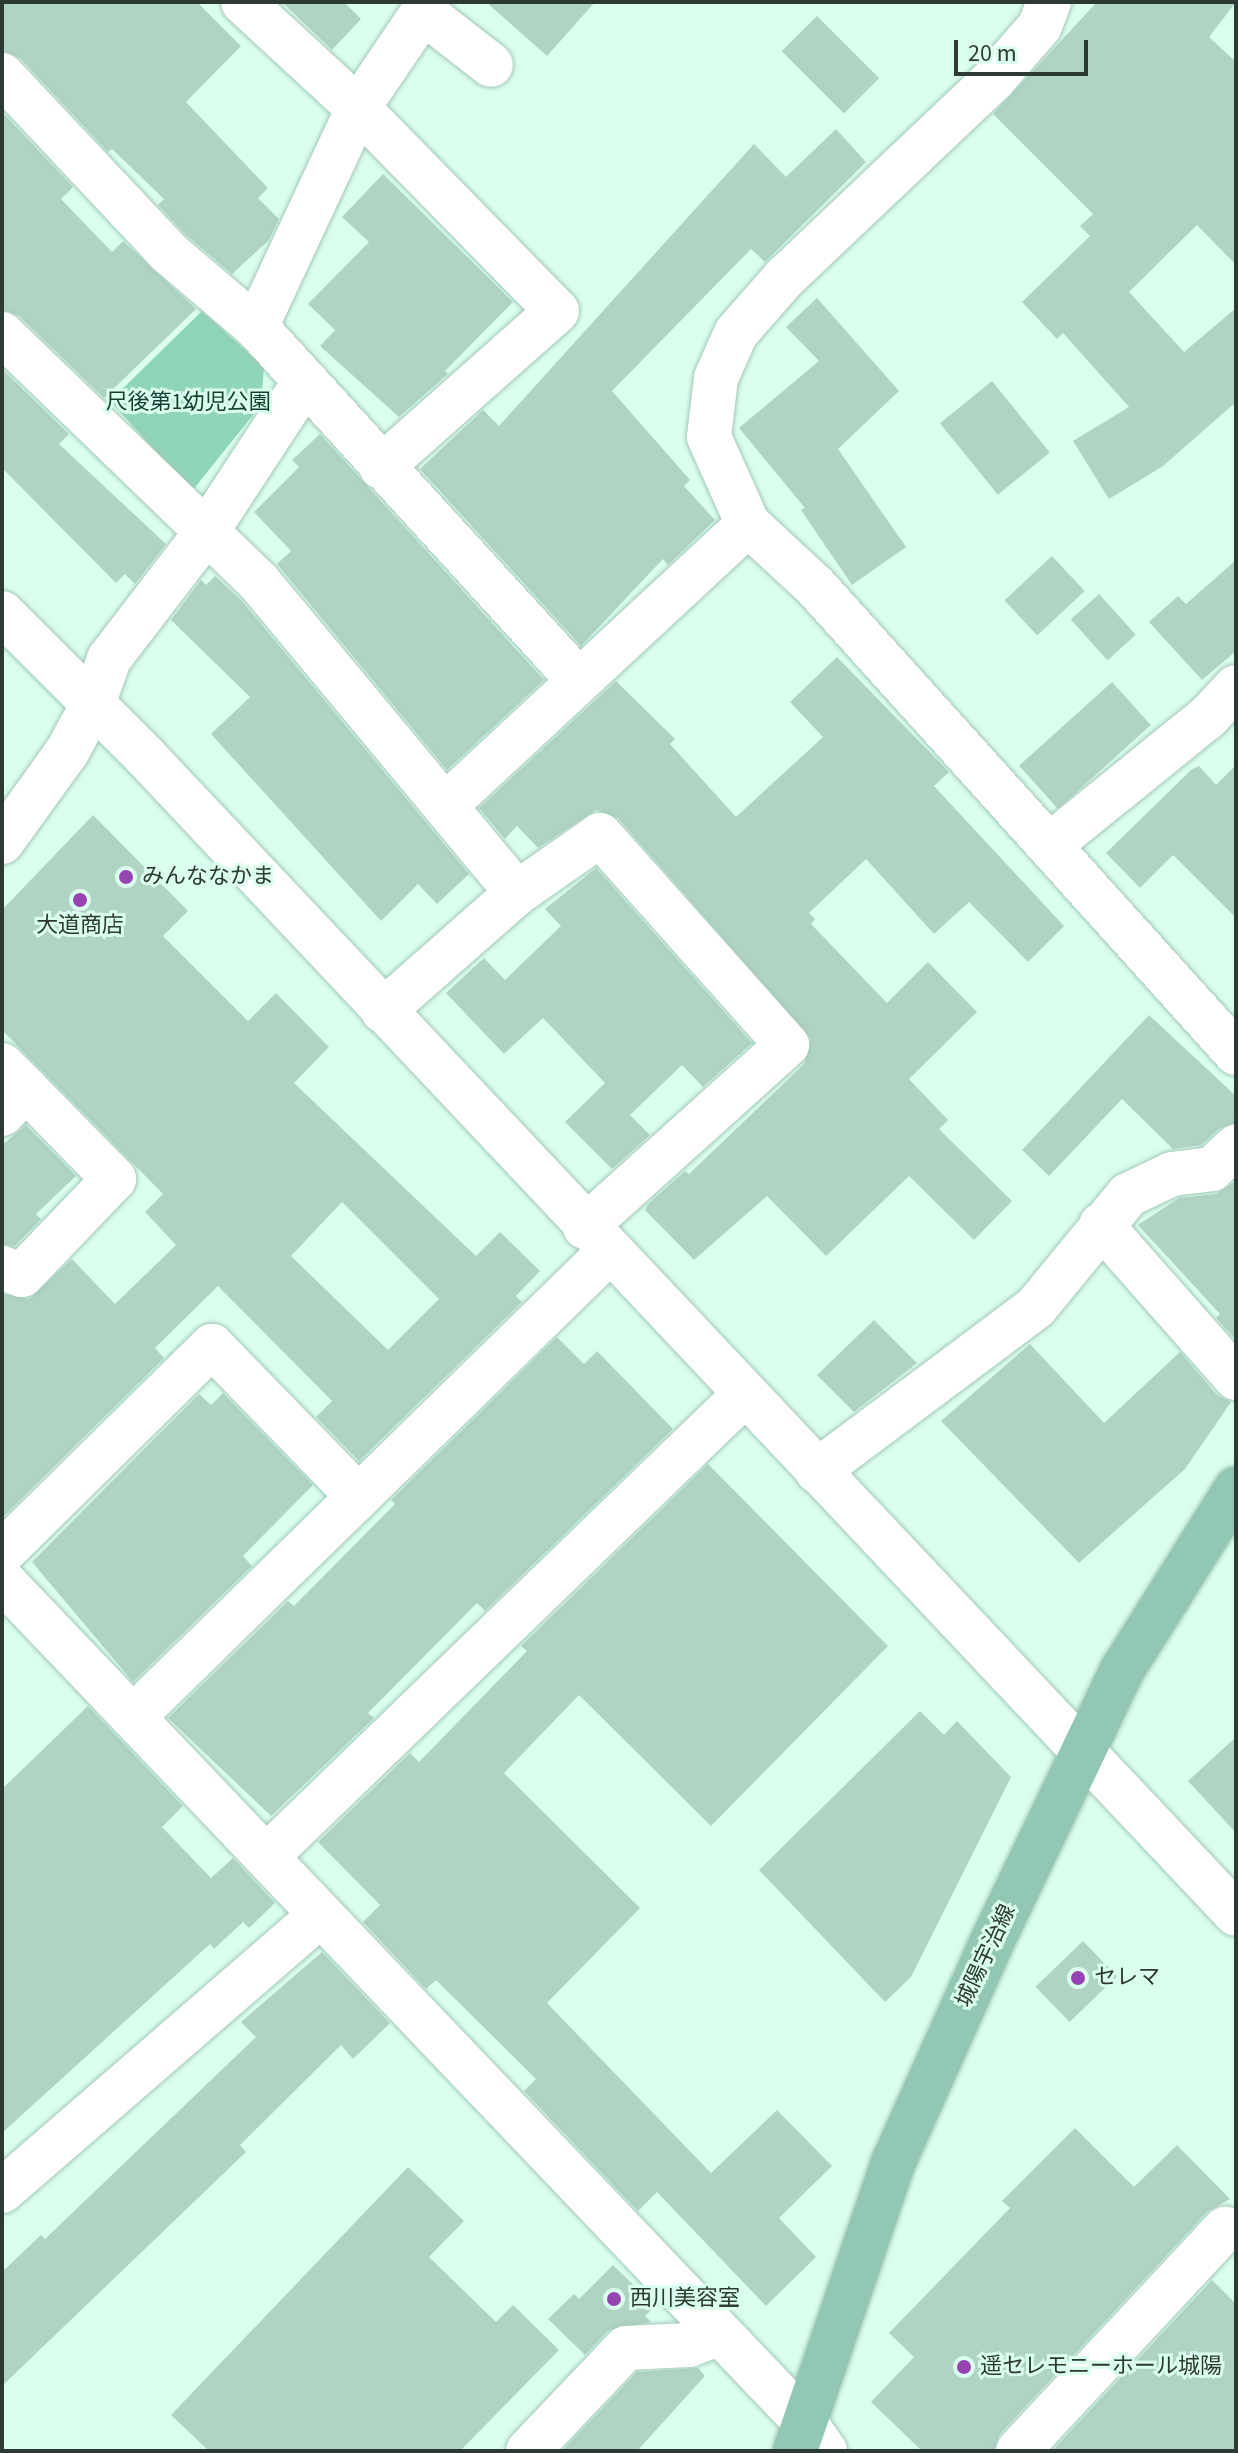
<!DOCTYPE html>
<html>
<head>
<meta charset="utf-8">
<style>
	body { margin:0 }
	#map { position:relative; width:1238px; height:2453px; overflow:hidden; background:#dbffef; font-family:"Source Sans 3","Noto Sans JP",sans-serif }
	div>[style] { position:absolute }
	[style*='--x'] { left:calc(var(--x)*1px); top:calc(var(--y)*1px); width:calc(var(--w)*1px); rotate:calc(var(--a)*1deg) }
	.green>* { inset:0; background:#8fd5b7 }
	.building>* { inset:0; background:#b0d3c4; transform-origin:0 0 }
	.roads { filter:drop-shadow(0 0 2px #a4c7b7) drop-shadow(0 0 2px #a4c7b7) }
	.minor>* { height:44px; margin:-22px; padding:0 22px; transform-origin:22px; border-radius:22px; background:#fff }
	.major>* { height:44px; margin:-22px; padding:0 22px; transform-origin:22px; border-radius:22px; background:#91c7b3 }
	.dots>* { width:22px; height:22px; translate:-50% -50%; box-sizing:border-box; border:4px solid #dbffef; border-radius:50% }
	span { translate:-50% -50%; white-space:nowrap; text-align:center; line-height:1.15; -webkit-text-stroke:6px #dbffef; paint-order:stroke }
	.park-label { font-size:22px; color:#143e2f }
	.poi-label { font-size:22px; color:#2c3a33 }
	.left { translate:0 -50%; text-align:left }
	.street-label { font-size:22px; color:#2c3a33 }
	.frame { position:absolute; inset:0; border:4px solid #2c3a33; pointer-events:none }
	.scale { position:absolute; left:954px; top:40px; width:134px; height:36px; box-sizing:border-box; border:4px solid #2c3a33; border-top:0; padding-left:10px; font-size:24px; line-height:28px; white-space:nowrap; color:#2c3a33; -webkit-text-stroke:6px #dbffef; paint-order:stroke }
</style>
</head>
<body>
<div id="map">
	<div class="green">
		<i style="clip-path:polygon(202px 311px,264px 367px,261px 405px,192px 491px,110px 401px)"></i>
	</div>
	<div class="building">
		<i style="clip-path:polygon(2px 2px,197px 2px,241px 46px,186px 102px,268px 188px,258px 198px,279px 219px,269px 240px,232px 274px,185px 234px,158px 205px,164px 199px,112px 149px,108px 152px,20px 58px,2px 51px)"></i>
		<i style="clip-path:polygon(282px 2px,344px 2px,361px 19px,332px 50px)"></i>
		<i style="clip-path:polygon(486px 2px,595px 2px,547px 56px)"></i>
		<i style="clip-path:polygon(1097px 2px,1236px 2px,1209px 37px,1236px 62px,1236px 265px,1197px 225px,1129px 292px,1184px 352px,1236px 308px,1236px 402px,1163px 466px,1109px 499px,1073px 441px,1129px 407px,1063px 333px,1057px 339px,1022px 302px,1090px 236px,1080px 226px,1093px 214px,993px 114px)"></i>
		<i style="left:817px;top:16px;width:88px;height:50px;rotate:45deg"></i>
		<i style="clip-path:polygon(2px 112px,73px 187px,61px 199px,112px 252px,123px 241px,196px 309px,104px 398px,19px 316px,2px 310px)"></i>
		<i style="clip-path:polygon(836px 129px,866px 162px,765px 262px,751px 249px,612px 391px,690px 480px,684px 486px,715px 520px,668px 565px,663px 559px,581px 646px,420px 469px,483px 410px,499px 426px,754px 144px,786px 177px)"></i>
		<i style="clip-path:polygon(383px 174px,513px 302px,445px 371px,448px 374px,399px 417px,320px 346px,335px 330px,308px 304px,369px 242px,342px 217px)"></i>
		<i style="clip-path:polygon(817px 298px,899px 391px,838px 449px,906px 547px,852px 585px,801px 510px,805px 508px,739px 428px,819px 361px,786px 327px)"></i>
		<i style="clip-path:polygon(2px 369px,69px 434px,59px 444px,166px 544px,135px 584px,125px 574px,116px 583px,2px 468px)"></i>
		<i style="left:992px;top:381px;width:92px;height:67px;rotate:51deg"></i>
		<i style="clip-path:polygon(320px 434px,544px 680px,447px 770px,277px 564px,291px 551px,254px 512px,299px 467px,292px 460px)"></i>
		<i style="left:1052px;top:556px;width:48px;height:65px;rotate:47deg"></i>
		<i style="clip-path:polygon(1236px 560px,1236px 651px,1202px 680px,1149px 622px,1178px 596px,1186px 604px)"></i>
		<i style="clip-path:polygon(215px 576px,241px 600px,469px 874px,437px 904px,418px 884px,381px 921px,211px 734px,250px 697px,171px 620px,201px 580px,206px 585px)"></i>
		<i style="left:1099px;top:594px;width:55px;height:38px;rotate:48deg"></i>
		<i style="clip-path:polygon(837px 657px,949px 772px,934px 786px,1064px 926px,1028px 962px,969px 902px,934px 934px,866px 859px,809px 913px,815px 919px,811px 924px,887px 1003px,928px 962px,977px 1012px,909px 1079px,948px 1120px,939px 1129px,1012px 1201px,974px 1240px,909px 1176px,826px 1256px,767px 1196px,694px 1260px,645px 1210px,648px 1204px,685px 1171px,689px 1174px,804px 1064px,811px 1039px,618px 818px,596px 810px,538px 848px,517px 826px,505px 839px,479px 808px,616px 681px,675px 739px,670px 744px,736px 817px,823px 737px,790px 702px)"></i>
		<i style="left:1112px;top:682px;width:58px;height:125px;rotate:48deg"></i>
		<i style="clip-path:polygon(1236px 765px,1236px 918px,1173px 855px,1140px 888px,1106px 853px,1191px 770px,1199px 766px,1216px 785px)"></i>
		<i style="clip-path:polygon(evenodd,93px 815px,188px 911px,163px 936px,248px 1021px,276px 993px,329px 1047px,294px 1083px,476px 1256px,500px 1232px,540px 1271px,516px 1296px,522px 1302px,359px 1461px,316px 1417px,332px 1401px,218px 1286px,155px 1348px,164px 1358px,4px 1516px,2px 1294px,29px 1299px,72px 1259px,115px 1304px,176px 1245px,145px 1212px,163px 1194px,2px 1030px,2px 910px,93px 815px,342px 1202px,439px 1299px,388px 1350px,291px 1256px,342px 1202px)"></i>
		<i style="clip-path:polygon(596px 868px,752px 1043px,703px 1087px,682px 1065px,630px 1115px,650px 1135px,612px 1169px,565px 1122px,605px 1083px,543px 1018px,504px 1054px,446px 993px,484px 958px,505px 980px,561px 926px,545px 909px)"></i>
		<i style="clip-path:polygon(1149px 1015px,1236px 1096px,1236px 1123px,1220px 1128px,1201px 1145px,1173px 1149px,1122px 1099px,1049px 1176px,1022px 1150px)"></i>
		<i style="clip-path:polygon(26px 1125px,76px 1176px,36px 1214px,41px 1219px,15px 1246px,2px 1244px,2px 1145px)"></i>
		<i style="clip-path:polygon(1236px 1181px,1236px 1340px,1216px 1318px,1220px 1314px,1138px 1225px,1179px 1198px,1216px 1194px)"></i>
		<i style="clip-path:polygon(874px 1320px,917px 1363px,854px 1412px,817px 1375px)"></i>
		<i style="clip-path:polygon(557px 1337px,584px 1364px,597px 1351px,673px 1429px,485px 1611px,477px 1603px,368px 1713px,374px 1718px,271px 1816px,168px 1718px,288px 1601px,294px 1606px,395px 1504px,391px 1500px)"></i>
		<i style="clip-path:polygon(1030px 1344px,1104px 1423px,1180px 1352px,1217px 1395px,1231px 1402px,1185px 1469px,1079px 1563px,941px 1421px)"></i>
		<i style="clip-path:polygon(223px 1393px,313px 1485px,243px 1556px,252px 1566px,133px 1682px,32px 1562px,199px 1394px,211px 1405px)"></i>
		<i style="clip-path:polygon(708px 1464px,888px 1646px,711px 1826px,579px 1695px,504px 1773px,640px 1908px,547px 2003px,711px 2173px,777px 2110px,832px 2166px,779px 2218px,816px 2257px,766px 2306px,657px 2192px,638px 2211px,634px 2207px,524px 2091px,536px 2079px,436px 1980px,426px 1989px,363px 1922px,380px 1905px,318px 1842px,410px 1753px,419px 1762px,527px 1651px,521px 1646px)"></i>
		<i style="clip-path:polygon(88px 1706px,183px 1806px,162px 1827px,211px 1878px,233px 1858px,275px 1903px,249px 1928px,243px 1922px,214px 1949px,210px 1944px,2px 2133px,2px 1789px)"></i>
		<i style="clip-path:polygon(920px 1711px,944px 1735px,957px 1721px,1011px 1777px,911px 1977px,885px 2002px,759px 1870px)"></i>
		<i style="clip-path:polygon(1236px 1737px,1236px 1833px,1188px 1781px)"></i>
		<i style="left:1083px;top:1941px;width:49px;height:66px;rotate:46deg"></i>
		<i style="clip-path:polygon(322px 1952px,390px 2023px,353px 2059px,341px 2045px,240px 2145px,246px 2152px,2px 2386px,2px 2272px,41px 2235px,45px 2239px,256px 2037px,241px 2022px)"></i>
		<i style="clip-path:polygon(1075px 2128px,1134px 2187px,1177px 2145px,1230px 2199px,1207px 2212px,1000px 2434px,994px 2451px,922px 2451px,871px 2402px,914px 2357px,889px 2333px,1010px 2208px,1002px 2201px)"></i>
		<i style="clip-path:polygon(408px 2167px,464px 2221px,429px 2257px,496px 2322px,513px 2305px,559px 2350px,460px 2451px,209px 2451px,171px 2415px)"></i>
		<i style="clip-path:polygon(613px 2265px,655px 2306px,645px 2316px,651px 2322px,609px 2330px,585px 2355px,548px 2319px,574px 2294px,579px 2299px)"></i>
		<i style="clip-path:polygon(1212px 2280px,1236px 2304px,1236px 2451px,1052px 2451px)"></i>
		<i style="clip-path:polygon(698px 2368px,705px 2376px,637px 2451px,562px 2451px,637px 2372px)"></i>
	</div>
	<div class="roads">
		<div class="minor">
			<i style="--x:243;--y:2;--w:156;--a:42.7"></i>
			<i style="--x:358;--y:108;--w:284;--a:45.6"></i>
			<i style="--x:557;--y:311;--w:235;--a:138.4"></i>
			<i style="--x:1049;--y:2;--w:26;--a:111"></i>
			<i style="--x:1040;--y:26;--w:70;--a:131"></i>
			<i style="--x:994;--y:79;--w:288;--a:136.5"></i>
			<i style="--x:785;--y:277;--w:74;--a:131.2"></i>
			<i style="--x:736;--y:333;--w:49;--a:114"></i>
			<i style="--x:716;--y:378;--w:59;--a:96.8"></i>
			<i style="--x:709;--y:437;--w:95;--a:65.9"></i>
			<i style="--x:748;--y:524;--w:91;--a:42.8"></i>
			<i style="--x:815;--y:586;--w:629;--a:47.97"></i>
			<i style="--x:423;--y:12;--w:86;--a:37.9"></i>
			<i style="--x:2;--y:75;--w:243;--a:46.8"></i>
			<i style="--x:168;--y:252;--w:116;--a:40.4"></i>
			<i style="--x:256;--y:327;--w:479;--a:47.6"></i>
			<i style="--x:256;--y:327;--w:242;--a:-65"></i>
			<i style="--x:358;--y:108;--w:116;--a:-55.9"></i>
			<i style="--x:423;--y:12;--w:10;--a:-84"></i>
			<i style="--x:2;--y:334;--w:356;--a:44"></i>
			<i style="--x:258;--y:581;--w:405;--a:50.3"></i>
			<i style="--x:2;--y:613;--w:201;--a:45"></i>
			<i style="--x:144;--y:755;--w:1592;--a:46.7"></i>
			<i style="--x:446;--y:805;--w:413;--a:-42.9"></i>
			<i style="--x:2;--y:842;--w:111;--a:-54.2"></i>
			<i style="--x:67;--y:752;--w:55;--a:-61.6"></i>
			<i style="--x:93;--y:704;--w:48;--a:-70.4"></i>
			<i style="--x:109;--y:659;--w:158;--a:-52.5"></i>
			<i style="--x:205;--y:534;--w:183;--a:-56.8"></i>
			<i style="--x:1051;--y:844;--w:202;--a:-39"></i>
			<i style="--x:1208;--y:717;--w:41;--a:-47"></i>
			<i style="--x:383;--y:1011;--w:179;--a:-41.4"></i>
			<i style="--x:517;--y:893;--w:101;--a:-34.9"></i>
			<i style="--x:600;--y:835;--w:281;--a:48.3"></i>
			<i style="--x:787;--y:1045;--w:272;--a:138"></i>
			<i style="--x:2;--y:1065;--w:34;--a:45"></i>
			<i style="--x:26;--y:1089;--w:35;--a:134"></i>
			<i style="--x:1101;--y:1225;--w:204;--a:48.6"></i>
			<i style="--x:2;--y:1268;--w:21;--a:19"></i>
			<i style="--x:22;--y:1275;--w:133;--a:-46.2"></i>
			<i style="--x:114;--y:1179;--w:126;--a:-134.4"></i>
			<i style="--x:817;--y:1471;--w:274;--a:-36.8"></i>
			<i style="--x:1036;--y:1307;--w:145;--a:-50.6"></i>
			<i style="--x:1128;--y:1195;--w:49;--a:-25.5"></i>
			<i style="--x:1172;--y:1174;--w:40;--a:-7.1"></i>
			<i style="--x:1212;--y:1169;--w:33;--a:-43"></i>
			<i style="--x:2;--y:1553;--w:295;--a:-44.6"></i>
			<i style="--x:212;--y:1346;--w:209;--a:45.8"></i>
			<i style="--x:2;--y:1580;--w:1162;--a:46.36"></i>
			<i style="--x:804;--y:2421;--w:37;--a:55"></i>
			<i style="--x:133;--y:1717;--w:665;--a:-44.33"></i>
			<i style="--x:267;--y:1856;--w:663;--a:-44.02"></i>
			<i style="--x:2;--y:2191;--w:422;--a:-40.9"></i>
			<i style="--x:528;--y:2451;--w:142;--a:-46.4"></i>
			<i style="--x:626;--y:2348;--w:63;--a:-2.7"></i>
			<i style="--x:689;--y:2345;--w:31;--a:-21"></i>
			<i style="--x:1018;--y:2451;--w:304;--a:-47"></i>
		</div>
		<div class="major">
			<i style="--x:795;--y:2451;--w:306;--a:-71.2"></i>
			<i style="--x:894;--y:2161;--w:235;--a:-65.9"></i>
			<i style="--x:990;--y:1946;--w:307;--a:-64.4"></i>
			<i style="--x:1123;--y:1669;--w:213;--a:-57.9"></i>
		</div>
	</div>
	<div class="dots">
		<i style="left:126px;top:877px;background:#9644b2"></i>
		<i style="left:80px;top:900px;background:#9644b2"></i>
		<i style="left:1078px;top:1978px;background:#9644b2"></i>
		<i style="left:614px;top:2299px;background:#9644b2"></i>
		<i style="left:964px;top:2367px;background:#9644b2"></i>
	</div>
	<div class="park-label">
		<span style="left:188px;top:403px">尺後第1幼児公園</span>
	</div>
	<div class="poi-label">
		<span class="left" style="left:142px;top:877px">みんななかま</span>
		<span style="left:80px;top:926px">大道商店</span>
		<span class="left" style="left:1094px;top:1978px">セレマ</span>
		<span class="left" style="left:630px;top:2299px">西川美容室</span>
		<span class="left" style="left:980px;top:2367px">遥セレモニーホール城陽</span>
	</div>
	<div class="street-label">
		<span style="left:986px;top:1956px;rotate:-65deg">城陽宇治線</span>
	</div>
	<div class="frame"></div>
	<div class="scale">20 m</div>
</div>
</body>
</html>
